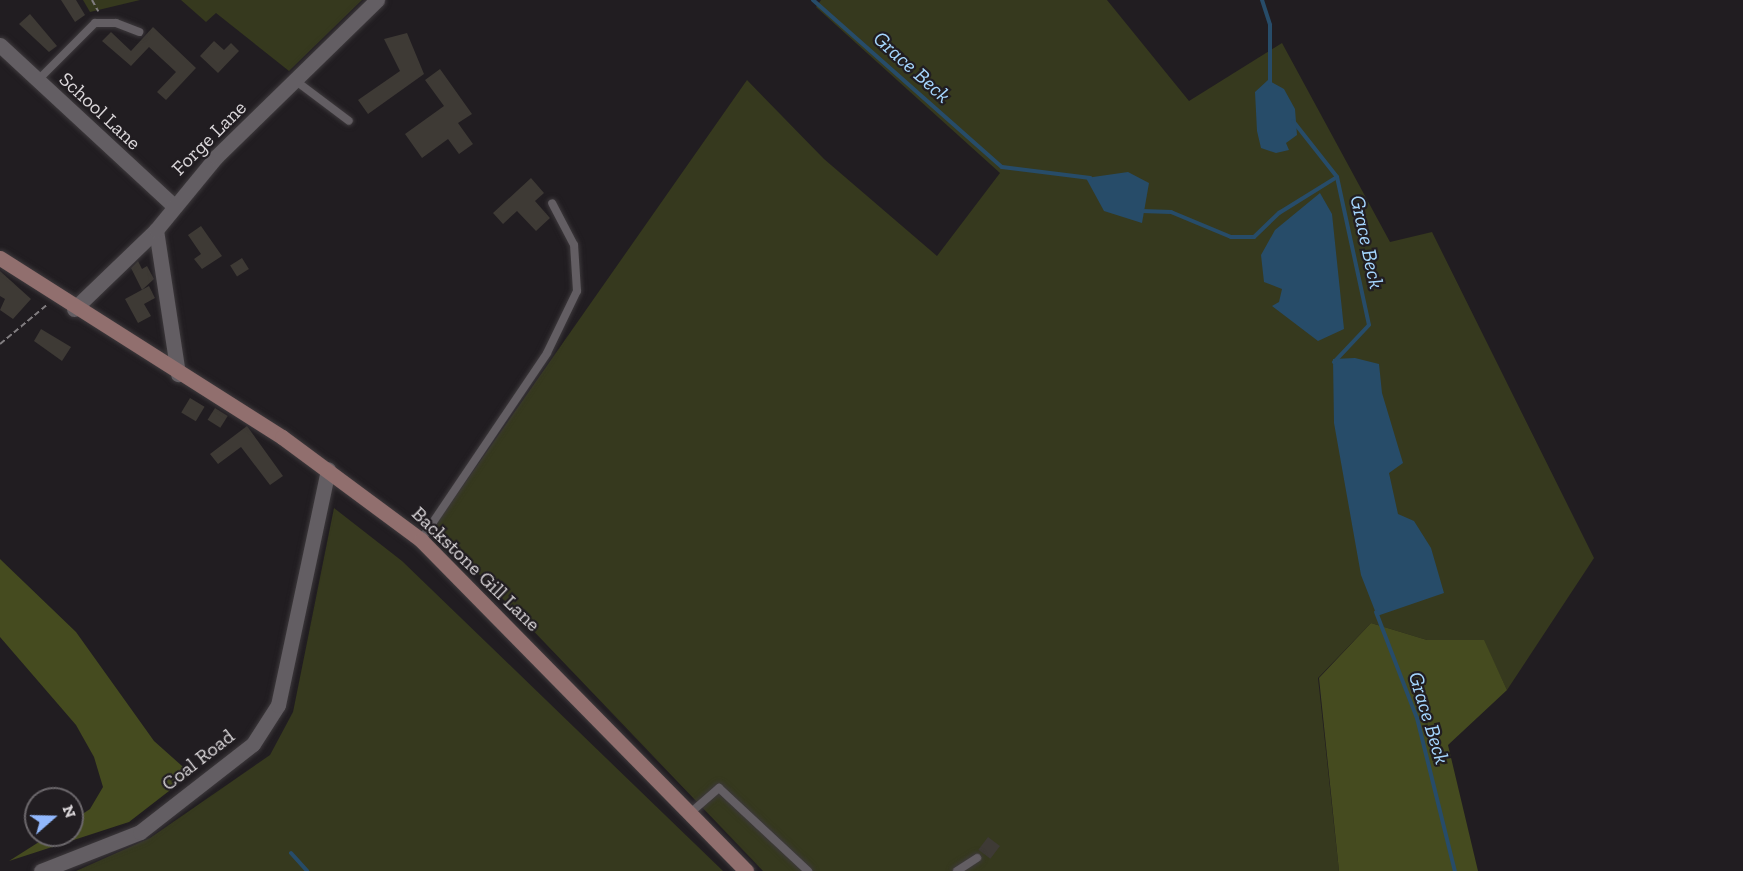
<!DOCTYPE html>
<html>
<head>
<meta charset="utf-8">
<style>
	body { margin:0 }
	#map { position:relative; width:1743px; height:871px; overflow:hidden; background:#211d21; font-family:"Zilla Slab",serif }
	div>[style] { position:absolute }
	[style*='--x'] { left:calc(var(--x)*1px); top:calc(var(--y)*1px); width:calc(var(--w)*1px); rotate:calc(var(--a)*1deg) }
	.green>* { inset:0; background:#36391e }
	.forest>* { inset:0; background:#454b1f }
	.water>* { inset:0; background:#274c69 }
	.stream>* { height:4px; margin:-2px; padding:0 2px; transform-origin:2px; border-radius:2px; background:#274c69 }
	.building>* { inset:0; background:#3e3a35; transform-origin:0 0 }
	.path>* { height:2px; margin-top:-1px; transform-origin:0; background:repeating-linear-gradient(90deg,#817d80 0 6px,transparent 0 9px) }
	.roads { filter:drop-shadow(0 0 2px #3d393c) drop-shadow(0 0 2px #3d393c) }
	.lane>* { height:8px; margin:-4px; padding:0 4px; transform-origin:4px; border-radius:4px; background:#635e63 }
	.street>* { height:15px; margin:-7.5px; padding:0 7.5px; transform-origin:7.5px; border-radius:7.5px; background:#635e63 }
	.secondary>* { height:15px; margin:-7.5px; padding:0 7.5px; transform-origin:7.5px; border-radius:7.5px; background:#916f6e }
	span { translate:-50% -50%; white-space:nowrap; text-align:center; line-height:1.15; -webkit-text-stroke:4.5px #211d21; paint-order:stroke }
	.street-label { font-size:20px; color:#dbd7da }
	.water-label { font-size:21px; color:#a5d6fe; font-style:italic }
	.north { position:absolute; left:24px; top:787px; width:60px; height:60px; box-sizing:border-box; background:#211d21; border:2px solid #6b676b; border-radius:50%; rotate:70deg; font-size:16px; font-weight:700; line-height:24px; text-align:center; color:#dbd7da }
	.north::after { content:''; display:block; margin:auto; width:21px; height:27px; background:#91b8fd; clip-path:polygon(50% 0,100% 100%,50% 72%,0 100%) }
</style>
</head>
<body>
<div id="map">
	<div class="green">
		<i style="clip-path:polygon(83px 0,140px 0,90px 12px)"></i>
		<i style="clip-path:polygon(181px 0,362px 0,289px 71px,216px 13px,206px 22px)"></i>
		<i style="clip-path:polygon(821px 0,1107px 0,1189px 101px,1282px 43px,1390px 242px,1432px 232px,1594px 558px,1507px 690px,1483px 640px,1427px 640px,1371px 623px,1318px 678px,1339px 871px,763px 871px,434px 527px,747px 80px,824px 159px,937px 256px,1000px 173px,816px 7px)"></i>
		<i style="clip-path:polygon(334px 508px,402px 561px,723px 871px,76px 871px,150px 838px,270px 755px,293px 712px)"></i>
	</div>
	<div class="forest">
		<i style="clip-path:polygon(0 559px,76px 632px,154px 741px,191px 774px,129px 822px,9px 861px,50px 835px,72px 835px,72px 821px,90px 809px,103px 787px,94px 757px,76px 725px,0 637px)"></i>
		<i style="clip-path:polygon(1371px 623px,1427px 640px,1484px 640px,1507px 690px,1448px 745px,1478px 871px,1339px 871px,1319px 678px)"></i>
	</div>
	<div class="water">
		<i style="clip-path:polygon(1268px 80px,1284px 89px,1295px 109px,1297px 135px,1286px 143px,1289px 150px,1276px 153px,1261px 148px,1257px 131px,1255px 92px)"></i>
		<i style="clip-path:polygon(1128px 172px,1149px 183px,1142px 223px,1104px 211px,1086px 178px)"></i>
		<i style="clip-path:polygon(1320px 193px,1332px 214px,1344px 329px,1318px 341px,1272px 306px,1279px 302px,1282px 289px,1264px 282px,1261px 255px,1275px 230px)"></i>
		<i style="clip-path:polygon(1355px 358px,1379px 364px,1382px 393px,1403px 463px,1389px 473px,1398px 514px,1414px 521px,1431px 548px,1444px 593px,1377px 616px,1361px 575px,1334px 423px,1333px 359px)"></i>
	</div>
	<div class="stream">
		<i style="--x:813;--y:0;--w:252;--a:41.5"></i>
		<i style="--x:1002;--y:167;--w:89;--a:7.1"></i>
		<i style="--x:1262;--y:0;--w:26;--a:72"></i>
		<i style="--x:1270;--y:25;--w:59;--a:90"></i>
		<i style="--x:1293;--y:121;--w:71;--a:51.8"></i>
		<i style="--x:1337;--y:177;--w:151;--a:77.8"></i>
		<i style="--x:1369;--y:325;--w:51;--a:133.4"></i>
		<i style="--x:1142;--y:211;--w:29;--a:2"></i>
		<i style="--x:1171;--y:212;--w:65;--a:22.6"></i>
		<i style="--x:1231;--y:237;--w:23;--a:0"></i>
		<i style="--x:1254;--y:237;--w:35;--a:-44"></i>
		<i style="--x:1279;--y:213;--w:68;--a:-31.8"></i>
		<i style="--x:1376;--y:612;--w:114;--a:68.9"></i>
		<i style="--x:1417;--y:718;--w:158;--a:76.1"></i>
		<i style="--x:291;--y:853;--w:24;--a:48"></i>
	</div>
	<div class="building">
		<i style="clip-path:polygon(61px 0,76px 0,85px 15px,75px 22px)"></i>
		<i style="clip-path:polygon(30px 14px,57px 46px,49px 52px,19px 24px)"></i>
		<i style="clip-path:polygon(153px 27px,196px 68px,166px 100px,157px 92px,176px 72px,149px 47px,131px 66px,102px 41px,111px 32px,131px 51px)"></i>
		<i style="clip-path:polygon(407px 33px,424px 74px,368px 114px,358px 100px,400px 71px,384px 39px)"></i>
		<i style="clip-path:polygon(214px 41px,224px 50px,231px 43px,239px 51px,218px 73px,200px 56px)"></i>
		<i style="clip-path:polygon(440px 69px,472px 114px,458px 123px,473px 144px,459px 154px,448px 139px,422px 158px,405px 134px,444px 106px,425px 80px)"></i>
		<i style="clip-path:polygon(531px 178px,544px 193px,535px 201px,550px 218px,536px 231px,517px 211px,503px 224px,493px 213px)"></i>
		<i style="clip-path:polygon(201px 226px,222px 256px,202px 269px,194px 259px,201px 254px,188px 235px)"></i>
		<i style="left:242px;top:258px;width:13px;height:14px;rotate:58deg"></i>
		<i style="clip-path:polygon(138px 261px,142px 269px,147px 266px,154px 279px,142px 290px,131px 268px)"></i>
		<i style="clip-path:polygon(0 271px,31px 299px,13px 319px,0 310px,5px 299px,0 296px)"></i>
		<i style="clip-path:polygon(149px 286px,155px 298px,144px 304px,151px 316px,138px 323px,125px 299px)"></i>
		<i style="clip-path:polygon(41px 329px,71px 347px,62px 361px,34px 341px)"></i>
		<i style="left:190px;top:398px;width:17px;height:17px;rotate:31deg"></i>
		<i style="left:215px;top:408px;width:15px;height:14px;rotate:32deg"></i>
		<i style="clip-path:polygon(247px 426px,283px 476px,270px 485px,241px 447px,218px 464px,210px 454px)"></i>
		<i style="left:988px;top:837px;width:15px;height:16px;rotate:37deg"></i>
	</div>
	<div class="path">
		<i style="--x:92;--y:0;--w:13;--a:61"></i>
		<i style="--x:0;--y:344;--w:62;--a:-39.8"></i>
	</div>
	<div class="roads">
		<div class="lane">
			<i style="--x:37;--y:81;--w:82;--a:-45"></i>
			<i style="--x:95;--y:23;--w:21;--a:0"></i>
			<i style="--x:116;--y:23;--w:25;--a:21"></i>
			<i style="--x:296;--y:81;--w:66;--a:37"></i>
			<i style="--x:421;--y:540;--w:225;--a:-56"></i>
			<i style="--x:547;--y:353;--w:69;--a:-64.2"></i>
			<i style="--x:577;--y:291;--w:46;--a:-93.7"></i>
			<i style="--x:574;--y:245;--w:47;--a:-117.6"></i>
			<i style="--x:689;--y:814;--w:40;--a:-41"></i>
			<i style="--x:719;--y:788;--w:122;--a:43"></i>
			<i style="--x:957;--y:871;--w:24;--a:-33"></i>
		</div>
		<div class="street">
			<i style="--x:0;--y:45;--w:236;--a:42.8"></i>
			<i style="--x:156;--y:230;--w:146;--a:81.3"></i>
			<i style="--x:74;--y:309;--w:114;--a:-43.9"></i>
			<i style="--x:156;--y:230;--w:94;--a:-50.6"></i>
			<i style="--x:216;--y:157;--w:225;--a:-44.3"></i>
			<i style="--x:41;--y:871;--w:106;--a:-21.5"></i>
			<i style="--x:140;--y:832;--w:143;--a:-37.9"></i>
			<i style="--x:253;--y:744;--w:46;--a:-57.3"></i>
			<i style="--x:278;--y:705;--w:241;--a:-78"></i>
		</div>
		<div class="secondary">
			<i style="--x:0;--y:258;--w:334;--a:32.4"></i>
			<i style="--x:282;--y:437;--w:173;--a:36.5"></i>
			<i style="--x:421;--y:540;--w:464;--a:45.5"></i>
		</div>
	</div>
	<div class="street-label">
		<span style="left:100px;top:111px;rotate:43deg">School Lane</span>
		<span style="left:209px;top:138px;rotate:-45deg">Forge Lane</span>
		<span style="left:476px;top:569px;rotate:44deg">Backstone Gill Lane</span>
		<span style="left:198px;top:760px;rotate:-38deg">Coal Road</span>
	</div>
	<div class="water-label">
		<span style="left:912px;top:67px;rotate:42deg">Grace Beck</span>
		<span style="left:1367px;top:242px;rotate:78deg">Grace Beck</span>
		<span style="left:1429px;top:718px;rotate:73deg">Grace Beck</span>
	</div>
	<div class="north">N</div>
</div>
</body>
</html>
